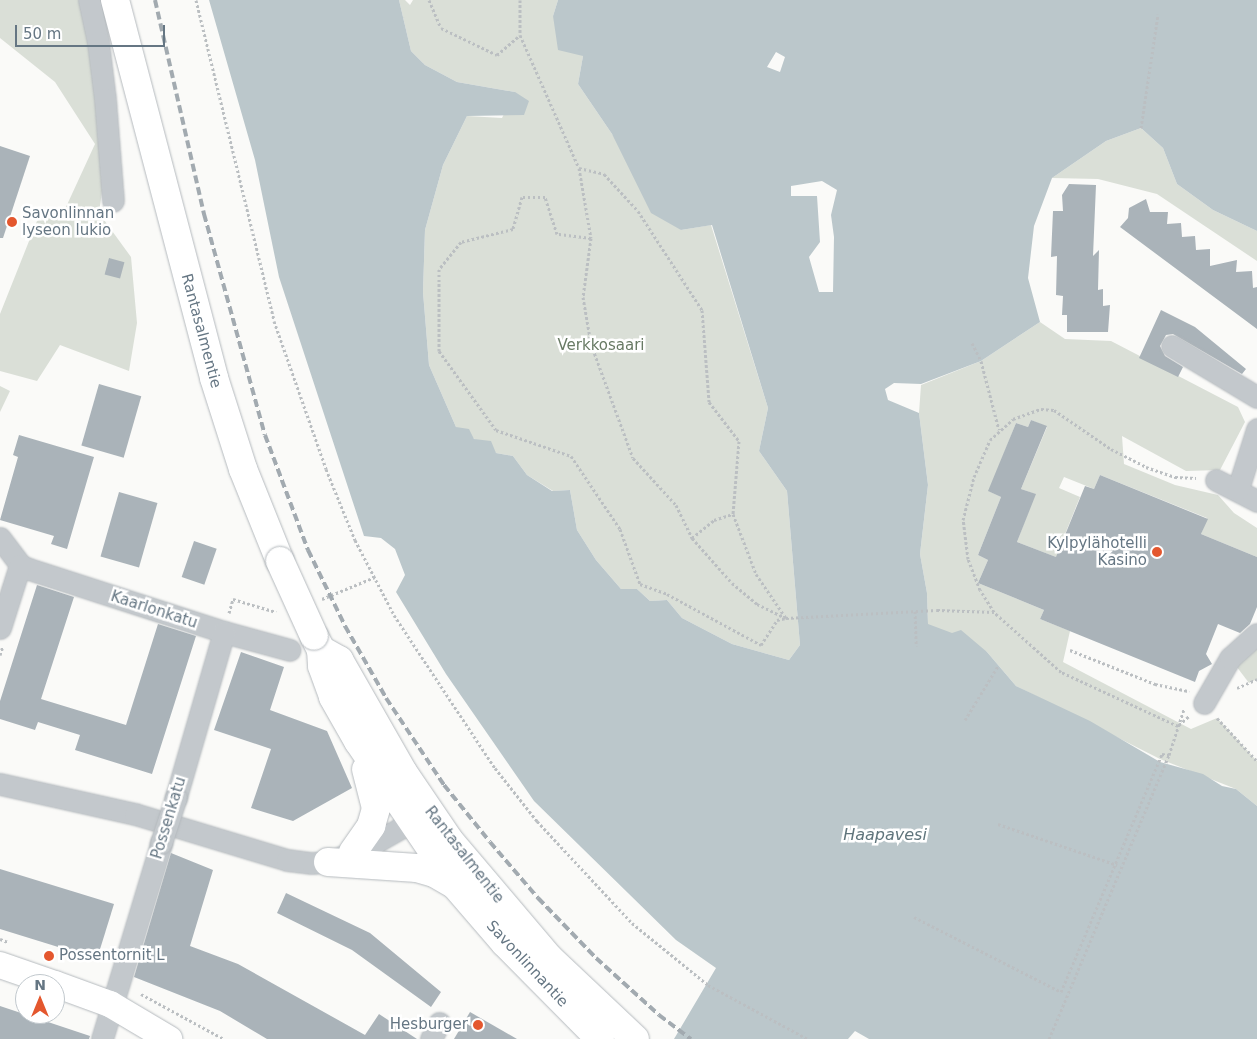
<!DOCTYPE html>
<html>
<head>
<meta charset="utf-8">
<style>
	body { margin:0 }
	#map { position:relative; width:1257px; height:1039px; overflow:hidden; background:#fafaf8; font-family:"DejaVu Sans",sans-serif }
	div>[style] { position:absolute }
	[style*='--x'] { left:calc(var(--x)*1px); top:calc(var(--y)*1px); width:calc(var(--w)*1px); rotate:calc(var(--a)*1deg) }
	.green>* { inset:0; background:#dadfd7 }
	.water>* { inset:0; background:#bbc7cb }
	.building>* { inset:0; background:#aab3b9; transform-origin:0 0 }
	.path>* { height:3px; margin-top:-1.5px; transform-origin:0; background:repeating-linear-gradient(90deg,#bbbfc2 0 2.5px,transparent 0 5px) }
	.roads { filter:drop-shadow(0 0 1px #b5babe) drop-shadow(0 0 1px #b5babe) }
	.minor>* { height:21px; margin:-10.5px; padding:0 10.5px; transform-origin:10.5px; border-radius:10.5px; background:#c3c8cc }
	.major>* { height:26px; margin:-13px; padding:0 13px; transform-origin:13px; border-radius:13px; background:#fff }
	.highway>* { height:28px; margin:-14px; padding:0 14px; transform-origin:14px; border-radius:14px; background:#fff }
	.rail>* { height:4px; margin-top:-2px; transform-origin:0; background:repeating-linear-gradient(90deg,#a2aab0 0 8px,transparent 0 12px) }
	.bridges { filter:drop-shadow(0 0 1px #b4b9bd) drop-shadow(0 0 1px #b4b9bd) }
	.minor-bridge>* { height:21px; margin:-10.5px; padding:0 10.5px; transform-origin:10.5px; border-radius:10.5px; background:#c3c8cc }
	.highway-bridge>* { height:28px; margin:-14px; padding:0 14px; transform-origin:14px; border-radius:14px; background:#fff }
	.dots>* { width:14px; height:14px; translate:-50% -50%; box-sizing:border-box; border:2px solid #fff; border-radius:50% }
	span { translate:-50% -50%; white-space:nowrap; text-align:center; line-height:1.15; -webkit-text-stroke:5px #fff; paint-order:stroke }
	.poi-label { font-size:15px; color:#657683 }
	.left { translate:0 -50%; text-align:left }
	.right { translate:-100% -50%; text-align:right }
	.street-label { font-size:15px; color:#657683 }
	.park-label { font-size:15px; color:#687a64 }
	.water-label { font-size:16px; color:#60757c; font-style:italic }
	.north { position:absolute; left:15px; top:974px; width:50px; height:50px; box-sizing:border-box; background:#fff; border:1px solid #c1c8cd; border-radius:50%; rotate:0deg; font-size:14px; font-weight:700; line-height:20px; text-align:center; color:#657683 }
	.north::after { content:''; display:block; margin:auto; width:18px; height:22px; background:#e4572e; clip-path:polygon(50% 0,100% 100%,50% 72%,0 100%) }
	.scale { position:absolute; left:15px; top:25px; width:150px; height:22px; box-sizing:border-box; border:2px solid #657683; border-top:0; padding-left:6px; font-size:15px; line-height:18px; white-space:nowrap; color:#657683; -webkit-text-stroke:4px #fff; paint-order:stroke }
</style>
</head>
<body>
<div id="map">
	<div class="green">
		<i style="clip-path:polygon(0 0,79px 0,83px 10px,106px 163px,99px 213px,131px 257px,137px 323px,129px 371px,60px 345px,37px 381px,0 371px,0 314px,37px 221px,66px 207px,95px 144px,55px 82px,0 38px)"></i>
		<i style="clip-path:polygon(399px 0,405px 0,410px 5px,413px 0,558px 0,553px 16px,583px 56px,578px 84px,612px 134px,681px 230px,711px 225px,768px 408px,759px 451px,787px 491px,800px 645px,789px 660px,732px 644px,682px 618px,667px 600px,650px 601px,637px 589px,621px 589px,596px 560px,577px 530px,570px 490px,553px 491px,527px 475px,513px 456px,496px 453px,456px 427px,429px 365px,423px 292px,425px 230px,443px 165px,467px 116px,502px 118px,515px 92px,457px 82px,425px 65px,411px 51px)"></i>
		<i style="clip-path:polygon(1141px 128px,1163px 148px,1177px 184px,1213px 210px,1257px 231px,1257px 261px,1157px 194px,1098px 179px,1052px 178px,1106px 141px)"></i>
		<i style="clip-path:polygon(1040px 322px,1065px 339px,1111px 341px,1238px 407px,1245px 422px,1220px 470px,1186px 471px,1122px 436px,1124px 464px,1175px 485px,1218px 495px,1234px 513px,1257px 528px,1257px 557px,1201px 534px,1207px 518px,1100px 475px,1094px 489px,1064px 477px,1059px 488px,1080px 497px,1061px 544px,1066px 561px,1017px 542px,1035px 494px,1021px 489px,1047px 427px,1031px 420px,1028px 427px,1016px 423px,989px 491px,1001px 497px,978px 555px,988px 560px,978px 583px,1044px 610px,1040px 619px,1070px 631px,1063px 662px,1191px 729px,1217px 718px,1257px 761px,1257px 806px,1236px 789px,1160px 759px,1016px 686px,987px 652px,928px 625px,927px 593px,920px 554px,928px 485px,919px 413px,921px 385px,981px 361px)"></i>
		<i style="clip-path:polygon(0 386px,10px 391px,0 412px)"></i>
		<i style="clip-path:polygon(1257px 634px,1257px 679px,1249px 683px,1230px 658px)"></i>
	</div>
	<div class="water">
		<i style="clip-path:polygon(evenodd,209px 0,399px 0,411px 51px,425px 65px,457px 82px,515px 92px,529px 101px,524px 115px,467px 116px,443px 165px,425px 230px,423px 292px,429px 365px,456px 427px,469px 429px,474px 439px,491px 441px,496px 453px,513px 456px,527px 475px,552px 491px,570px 490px,577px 530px,596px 560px,621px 589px,637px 589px,650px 601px,667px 600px,682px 618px,732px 644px,789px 660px,800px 645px,787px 491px,759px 451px,768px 408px,712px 225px,681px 230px,651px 213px,612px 134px,578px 84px,583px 56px,558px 50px,553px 16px,558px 0,1257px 0,1257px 231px,1213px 210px,1177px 184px,1163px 148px,1141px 128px,1106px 141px,1052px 178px,1034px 226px,1028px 278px,1040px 322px,981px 361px,921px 384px,894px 383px,885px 389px,888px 400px,919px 413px,928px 485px,920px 554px,927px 593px,928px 624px,952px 633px,961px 630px,987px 652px,1016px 686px,1090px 721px,1160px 762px,1203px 774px,1222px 786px,1236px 789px,1257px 806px,1257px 1039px,869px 1039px,855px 1031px,848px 1039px,674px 1039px,716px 968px,676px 940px,534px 801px,446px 674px,396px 592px,405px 575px,395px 549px,381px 538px,364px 536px,279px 277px,255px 160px,209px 0,776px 52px,785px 57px,780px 72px,767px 67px,776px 52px,209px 0,822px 181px,837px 190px,831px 215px,834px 237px,833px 292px,819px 292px,809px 257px,820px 242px,817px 196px,791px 196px,791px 186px,822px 181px)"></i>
	</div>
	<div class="building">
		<i style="clip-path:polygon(0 146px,30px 156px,3px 238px,0 238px)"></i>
		<i style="clip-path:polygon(1069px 184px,1096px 185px,1093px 256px,1099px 250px,1098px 290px,1103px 289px,1103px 306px,1110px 305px,1108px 332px,1067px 332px,1067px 315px,1062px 315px,1063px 296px,1056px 295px,1057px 256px,1051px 257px,1053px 211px,1063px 211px,1062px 195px)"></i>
		<i style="clip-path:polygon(1146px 199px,1150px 212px,1168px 212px,1167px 224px,1181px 223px,1182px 237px,1195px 236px,1196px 250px,1210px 249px,1210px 266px,1237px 260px,1236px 272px,1252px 271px,1253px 288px,1257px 287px,1257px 329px,1120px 227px,1128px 218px,1129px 208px)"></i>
		<i style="left:109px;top:258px;width:16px;height:17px;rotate:15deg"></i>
		<i style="clip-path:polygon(1161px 310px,1195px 327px,1246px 369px,1242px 374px,1173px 334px,1166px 335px,1160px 346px,1165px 356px,1183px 367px,1178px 377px,1139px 358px)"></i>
		<i style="left:99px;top:384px;width:44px;height:64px;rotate:16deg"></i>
		<i style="clip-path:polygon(1031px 420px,1047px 426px,1021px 489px,1036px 494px,1017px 542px,1056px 557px,1085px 486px,1094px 489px,1100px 475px,1208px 519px,1201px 534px,1257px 557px,1257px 607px,1250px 624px,1240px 633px,1218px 624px,1206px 654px,1212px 664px,1199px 671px,1195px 682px,1040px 619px,1044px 610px,978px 583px,988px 560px,978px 555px,1001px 497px,988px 491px,1016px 423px,1028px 427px)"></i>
		<i style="clip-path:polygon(19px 435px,94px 457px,67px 549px,51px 544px,54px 536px,0 520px,18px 457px,13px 455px)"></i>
		<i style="left:119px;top:492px;width:40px;height:67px;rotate:16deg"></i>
		<i style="left:194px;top:541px;width:24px;height:38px;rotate:19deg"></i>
		<i style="clip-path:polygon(37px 585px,74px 597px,41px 699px,126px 725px,158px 624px,196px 636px,152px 774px,75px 750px,80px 735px,38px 722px,35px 730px,0 719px,0 701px)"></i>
		<i style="clip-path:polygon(241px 652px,284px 667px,270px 710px,327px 731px,352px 788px,293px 821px,251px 808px,271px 749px,214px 730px)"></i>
		<i style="clip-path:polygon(171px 853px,213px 870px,190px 946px,238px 964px,365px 1035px,379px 1014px,417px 1039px,267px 1039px,220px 1011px,134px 977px)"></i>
		<i style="clip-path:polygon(0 869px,114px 904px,97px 959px,0 929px)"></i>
		<i style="clip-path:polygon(286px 893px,370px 933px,441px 992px,431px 1007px,352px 950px,277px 913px)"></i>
		<i style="clip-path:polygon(0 1006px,90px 1036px,89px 1039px,0 1039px)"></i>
		<i style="clip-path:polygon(470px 1012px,517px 1039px,454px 1039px)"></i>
	</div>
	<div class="path">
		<i style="--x:196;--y:0;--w:330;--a:76.3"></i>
		<i style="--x:274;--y:321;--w:157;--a:70.6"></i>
		<i style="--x:326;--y:469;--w:77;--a:67.8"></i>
		<i style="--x:355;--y:540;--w:85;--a:62.5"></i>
		<i style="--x:394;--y:615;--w:183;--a:56.6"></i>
		<i style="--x:495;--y:768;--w:68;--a:51.6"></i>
		<i style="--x:537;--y:821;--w:139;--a:47"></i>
		<i style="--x:632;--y:923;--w:98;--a:39.2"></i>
		<i style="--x:708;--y:985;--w:114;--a:28.4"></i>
		<i style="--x:429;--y:0;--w:30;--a:67"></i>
		<i style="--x:441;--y:28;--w:62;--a:25.7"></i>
		<i style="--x:497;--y:55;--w:30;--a:-41"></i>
		<i style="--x:520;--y:0;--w:35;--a:90"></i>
		<i style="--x:520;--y:35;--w:145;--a:66.1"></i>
		<i style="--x:579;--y:168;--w:26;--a:13"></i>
		<i style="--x:604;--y:174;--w:50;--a:47.4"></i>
		<i style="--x:638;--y:211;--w:118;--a:57.1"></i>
		<i style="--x:702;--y:310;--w:92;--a:85.6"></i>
		<i style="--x:709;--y:402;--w:49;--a:52.4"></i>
		<i style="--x:739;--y:441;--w:73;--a:94.7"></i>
		<i style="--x:733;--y:514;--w:64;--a:69"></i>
		<i style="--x:756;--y:574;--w:53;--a:55.7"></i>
		<i style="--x:1141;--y:128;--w:115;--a:-81.5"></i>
		<i style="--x:579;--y:168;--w:71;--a:80.3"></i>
		<i style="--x:591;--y:238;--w:60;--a:97.7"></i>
		<i style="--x:583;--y:297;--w:48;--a:80.3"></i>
		<i style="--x:591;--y:344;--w:121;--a:69.8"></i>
		<i style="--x:633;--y:458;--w:64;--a:47.5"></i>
		<i style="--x:676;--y:505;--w:37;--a:64"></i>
		<i style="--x:692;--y:538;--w:60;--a:48.4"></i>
		<i style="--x:732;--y:583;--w:33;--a:40"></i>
		<i style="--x:757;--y:604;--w:32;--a:26"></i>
		<i style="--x:591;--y:238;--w:34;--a:-173"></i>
		<i style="--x:557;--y:234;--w:39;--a:-108"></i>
		<i style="--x:545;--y:197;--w:23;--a:180"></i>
		<i style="--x:522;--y:197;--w:33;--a:106"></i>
		<i style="--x:513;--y:229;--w:54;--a:166"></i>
		<i style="--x:461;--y:242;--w:35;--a:129"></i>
		<i style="--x:439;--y:269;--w:82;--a:90"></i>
		<i style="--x:439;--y:351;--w:97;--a:54.2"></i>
		<i style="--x:496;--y:430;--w:79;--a:19.1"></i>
		<i style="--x:571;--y:456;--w:88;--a:56.1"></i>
		<i style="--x:620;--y:529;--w:59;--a:70"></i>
		<i style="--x:640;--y:584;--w:29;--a:20"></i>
		<i style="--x:667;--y:594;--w:107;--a:28.5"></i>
		<i style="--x:761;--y:645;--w:30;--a:-57"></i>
		<i style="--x:777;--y:620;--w:9;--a:-13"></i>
		<i style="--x:786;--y:618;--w:151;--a:-3"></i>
		<i style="--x:937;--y:610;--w:57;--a:2"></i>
		<i style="--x:972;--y:343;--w:20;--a:63"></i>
		<i style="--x:981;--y:361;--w:71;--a:75.4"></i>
		<i style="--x:692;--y:538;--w:28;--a:-39"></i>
		<i style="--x:714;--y:520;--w:20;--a:-18"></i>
		<i style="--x:322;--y:599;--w:57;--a:-22.5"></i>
		<i style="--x:915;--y:611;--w:35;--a:88"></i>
		<i style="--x:229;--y:613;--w:15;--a:-74"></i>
		<i style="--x:233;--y:599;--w:45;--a:16.8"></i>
		<i style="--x:1070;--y:650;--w:92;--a:21.8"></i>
		<i style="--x:1155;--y:684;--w:35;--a:12"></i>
		<i style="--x:0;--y:655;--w:9;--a:-72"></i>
		<i style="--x:1237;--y:688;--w:22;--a:-24"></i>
		<i style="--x:1217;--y:718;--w:59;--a:47.1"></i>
		<i style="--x:965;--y:720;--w:63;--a:-58.6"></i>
		<i style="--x:1179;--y:725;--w:13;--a:-42"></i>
		<i style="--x:1178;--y:726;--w:129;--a:-155.2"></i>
		<i style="--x:1061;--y:672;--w:90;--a:-138.2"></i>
		<i style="--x:994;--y:612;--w:26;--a:-122"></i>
		<i style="--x:980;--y:590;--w:33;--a:-111"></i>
		<i style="--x:968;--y:559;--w:39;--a:-97"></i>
		<i style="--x:963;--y:520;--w:44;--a:-75.7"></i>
		<i style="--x:974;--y:477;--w:40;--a:-66.6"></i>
		<i style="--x:990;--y:440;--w:31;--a:-42"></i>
		<i style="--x:1013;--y:419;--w:30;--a:-20"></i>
		<i style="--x:1041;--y:409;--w:13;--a:4"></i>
		<i style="--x:1054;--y:410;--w:69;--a:34.4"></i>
		<i style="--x:1111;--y:449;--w:39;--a:27"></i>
		<i style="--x:1146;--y:467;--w:31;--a:19"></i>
		<i style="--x:1175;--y:477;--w:21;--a:3"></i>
		<i style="--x:998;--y:824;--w:126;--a:19"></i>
		<i style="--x:914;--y:917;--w:165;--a:27"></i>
		<i style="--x:1061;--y:992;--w:259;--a:-67"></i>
		<i style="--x:1162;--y:754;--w:7;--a:8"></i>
		<i style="--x:0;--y:939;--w:9;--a:21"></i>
		<i style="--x:141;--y:994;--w:94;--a:28.5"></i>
		<i style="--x:1049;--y:1039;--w:308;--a:-67.1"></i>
		<i style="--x:1169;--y:755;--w:48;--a:-71.9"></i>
	</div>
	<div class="roads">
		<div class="minor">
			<i style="--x:89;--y:0;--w:43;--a:77.9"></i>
			<i style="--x:98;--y:42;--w:57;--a:83"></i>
			<i style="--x:105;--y:99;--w:102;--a:85.5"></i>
			<i style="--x:1172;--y:346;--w:99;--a:31"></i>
			<i style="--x:1216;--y:480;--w:46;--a:27.1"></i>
			<i style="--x:1238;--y:489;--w:63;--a:-72.4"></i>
			<i style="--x:0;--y:538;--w:34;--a:53"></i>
			<i style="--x:20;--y:565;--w:10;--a:24"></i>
			<i style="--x:29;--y:569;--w:205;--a:17.9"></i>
			<i style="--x:224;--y:632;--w:68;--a:15.3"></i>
			<i style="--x:0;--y:628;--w:66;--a:-72.4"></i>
			<i style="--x:1204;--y:703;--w:52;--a:-60"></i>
			<i style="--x:1230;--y:658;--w:36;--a:-42"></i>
			<i style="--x:0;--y:784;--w:138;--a:12.5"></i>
			<i style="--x:135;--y:814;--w:159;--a:16.8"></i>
			<i style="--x:287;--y:860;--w:25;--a:7"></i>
			<i style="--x:312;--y:863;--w:16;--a:-4"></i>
			<i style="--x:328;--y:862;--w:46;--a:-21.6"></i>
			<i style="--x:371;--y:845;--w:62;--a:-29.9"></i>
			<i style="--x:176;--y:797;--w:172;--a:-73.8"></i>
			<i style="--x:102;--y:1039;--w:205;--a:-73.2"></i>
			<i style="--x:431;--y:1039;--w:18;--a:-63"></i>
		</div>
		<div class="major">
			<i style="--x:0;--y:965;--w:58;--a:19.1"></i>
			<i style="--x:55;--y:984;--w:59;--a:20"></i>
			<i style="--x:110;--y:1004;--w:69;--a:30.7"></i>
		</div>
		<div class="highway">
			<i style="--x:115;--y:0;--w:391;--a:75.3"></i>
			<i style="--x:214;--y:378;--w:96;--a:72.3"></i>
			<i style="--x:243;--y:469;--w:99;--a:68.1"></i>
			<i style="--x:315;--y:638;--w:13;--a:63"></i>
			<i style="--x:321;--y:650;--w:16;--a:86"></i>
			<i style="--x:322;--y:666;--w:33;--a:70"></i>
			<i style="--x:333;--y:697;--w:51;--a:60.4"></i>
			<i style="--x:358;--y:741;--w:175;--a:55.9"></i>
			<i style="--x:456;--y:886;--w:75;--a:49.3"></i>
			<i style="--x:505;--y:943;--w:135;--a:45.3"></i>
			<i style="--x:321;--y:650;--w:21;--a:29"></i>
			<i style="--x:339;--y:660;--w:129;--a:60.3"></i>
			<i style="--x:403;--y:772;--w:82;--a:55.9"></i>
			<i style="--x:449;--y:840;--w:155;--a:49.7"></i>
			<i style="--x:549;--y:958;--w:118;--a:43.3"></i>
			<i style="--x:353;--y:852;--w:32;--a:-55"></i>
			<i style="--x:371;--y:826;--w:19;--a:-74"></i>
			<i style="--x:376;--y:808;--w:40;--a:-104.4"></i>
			<i style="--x:328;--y:862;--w:89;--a:3.9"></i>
			<i style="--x:417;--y:868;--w:18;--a:16"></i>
			<i style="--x:434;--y:873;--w:24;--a:30"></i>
		</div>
	</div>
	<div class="rail">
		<i style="--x:155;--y:0;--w:220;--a:77.1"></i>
		<i style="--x:204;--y:214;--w:229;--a:74.6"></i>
		<i style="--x:265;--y:435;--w:123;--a:69.5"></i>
		<i style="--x:308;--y:550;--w:85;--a:64"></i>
		<i style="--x:345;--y:626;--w:83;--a:60.3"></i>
		<i style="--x:386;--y:698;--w:105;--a:56.3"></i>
		<i style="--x:444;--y:785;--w:73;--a:51.1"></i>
		<i style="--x:490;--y:842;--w:74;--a:49.4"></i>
		<i style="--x:538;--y:898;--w:83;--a:46"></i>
		<i style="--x:596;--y:958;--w:85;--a:42.1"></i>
		<i style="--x:659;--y:1015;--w:40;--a:37"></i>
	</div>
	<div class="bridges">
		<div class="minor-bridge">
			<i style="--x:161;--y:843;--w:48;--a:-71.9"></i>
		</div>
		<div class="highway-bridge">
			<i style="--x:280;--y:561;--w:82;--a:65.6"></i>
		</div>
	</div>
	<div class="dots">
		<i style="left:12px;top:222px;background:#e4572e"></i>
		<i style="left:1157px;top:552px;background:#e4572e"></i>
		<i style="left:49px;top:956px;background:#e4572e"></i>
		<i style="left:478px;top:1025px;background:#e4572e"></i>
	</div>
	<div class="poi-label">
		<span class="left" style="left:22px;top:222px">Savonlinnan<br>lyseon lukio</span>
		<span class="right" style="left:1147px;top:552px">Kylpylähotelli<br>Kasino</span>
		<span class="left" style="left:59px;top:956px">Possentornit L</span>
		<span class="right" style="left:468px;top:1025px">Hesburger</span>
	</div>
	<div class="street-label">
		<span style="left:201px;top:331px;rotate:75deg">Rantasalmentie</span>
		<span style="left:154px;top:610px;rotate:18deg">Kaarlonkatu</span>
		<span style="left:169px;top:818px;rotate:-73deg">Possenkatu</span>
		<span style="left:464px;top:855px;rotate:52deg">Rantasalmentie</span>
		<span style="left:527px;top:964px;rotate:47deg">Savonlinnantie</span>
	</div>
	<div class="park-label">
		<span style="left:601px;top:346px">Verkkosaari</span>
	</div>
	<div class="water-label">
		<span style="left:885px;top:835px">Haapavesi</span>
	</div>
	<div class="north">N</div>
	<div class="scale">50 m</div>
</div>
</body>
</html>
